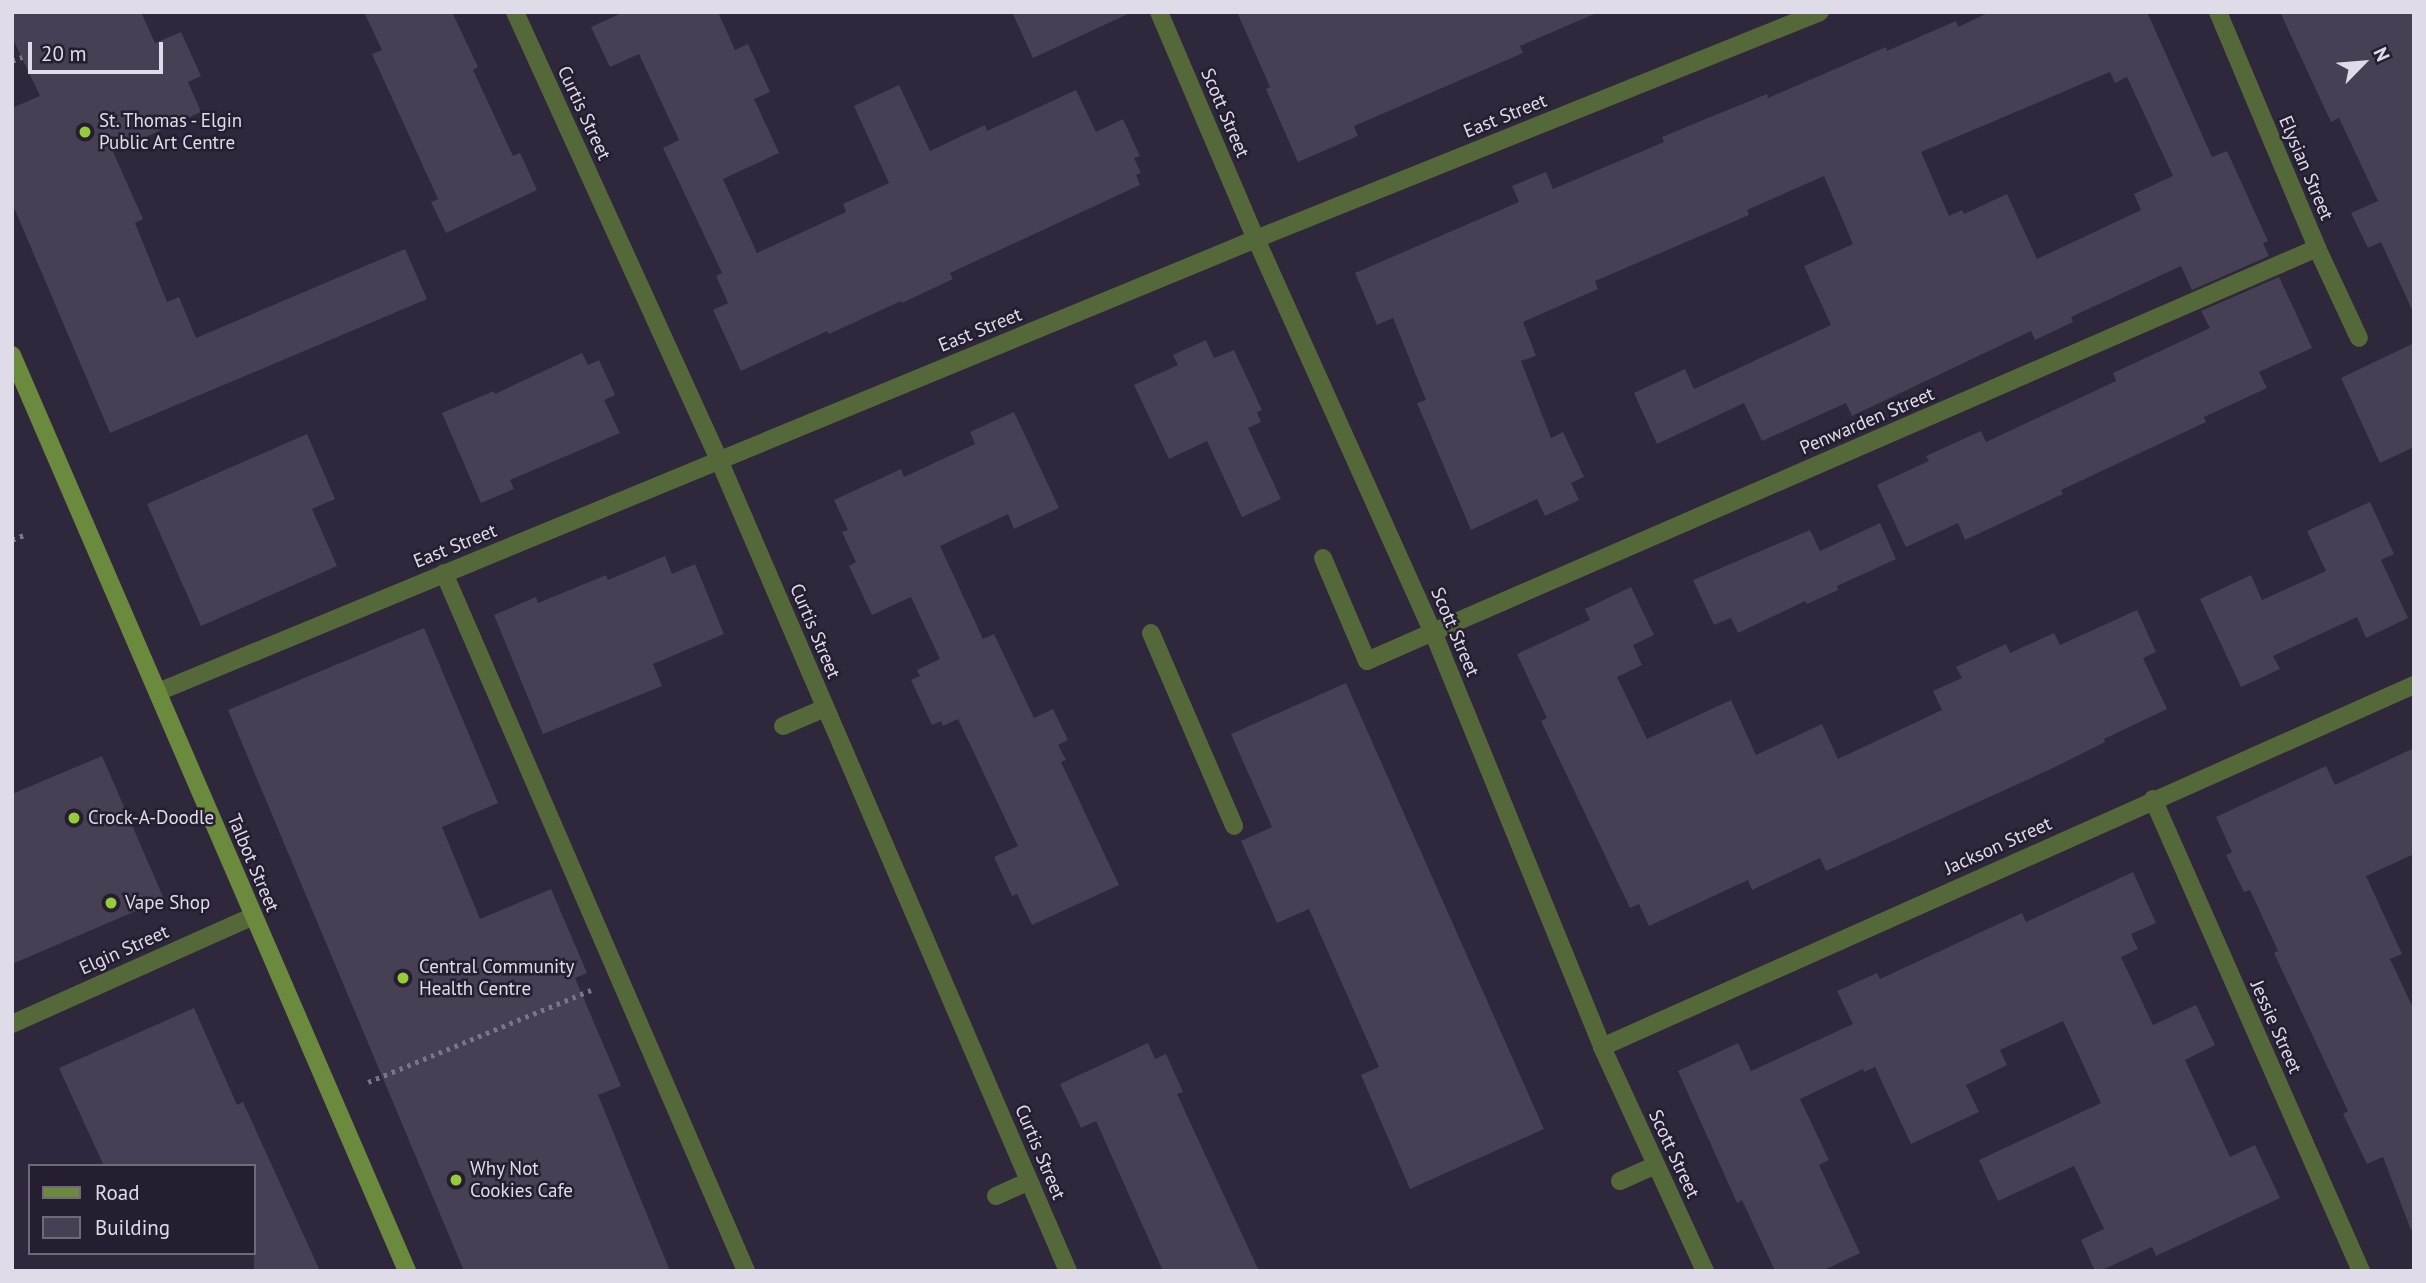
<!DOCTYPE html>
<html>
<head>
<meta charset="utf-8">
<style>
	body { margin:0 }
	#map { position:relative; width:2426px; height:1283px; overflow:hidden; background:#2f273b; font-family:"PT Sans",sans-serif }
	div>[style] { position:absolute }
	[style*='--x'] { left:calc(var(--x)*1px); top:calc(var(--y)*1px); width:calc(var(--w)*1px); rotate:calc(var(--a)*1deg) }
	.building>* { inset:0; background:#473f54 }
	.path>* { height:4.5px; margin-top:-2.25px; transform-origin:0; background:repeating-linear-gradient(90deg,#7b7586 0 3.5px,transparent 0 8.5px) }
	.service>* { height:18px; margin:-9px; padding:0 9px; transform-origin:9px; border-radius:9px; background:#55683a }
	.minor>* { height:18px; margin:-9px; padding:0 9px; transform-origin:9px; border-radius:9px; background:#55683a }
	.tertiary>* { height:18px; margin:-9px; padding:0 9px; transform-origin:9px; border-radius:9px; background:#55683a }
	.secondary>* { height:18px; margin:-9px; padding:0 9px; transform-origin:9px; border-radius:9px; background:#6b8a3d }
	.dots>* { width:19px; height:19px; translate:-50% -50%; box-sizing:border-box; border:4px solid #251d30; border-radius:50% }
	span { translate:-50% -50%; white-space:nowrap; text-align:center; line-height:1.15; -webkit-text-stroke:5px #251d30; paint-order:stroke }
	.street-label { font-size:19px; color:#e0dbe8 }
	.poi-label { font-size:19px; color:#e0dbe8 }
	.left { translate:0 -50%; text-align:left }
	.frame { position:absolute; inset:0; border:14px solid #e0dbe8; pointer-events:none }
	.legend { position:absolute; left:28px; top:1164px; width:228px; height:91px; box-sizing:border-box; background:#251d30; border:2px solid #70697a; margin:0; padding:9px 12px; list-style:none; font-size:21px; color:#e0dbe8 }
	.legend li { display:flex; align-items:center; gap:14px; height:35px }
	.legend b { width:35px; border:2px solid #70697a }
	.north { position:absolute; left:2328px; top:28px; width:70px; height:70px; -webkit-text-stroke:5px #251d30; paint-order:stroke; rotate:65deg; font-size:19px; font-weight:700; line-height:28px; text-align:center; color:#e0dbe8 }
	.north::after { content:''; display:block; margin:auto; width:24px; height:32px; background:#e0dbe8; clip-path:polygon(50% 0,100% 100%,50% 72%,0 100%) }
	.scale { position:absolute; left:28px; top:42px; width:135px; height:32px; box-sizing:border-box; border:4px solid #e0dbe8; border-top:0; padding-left:9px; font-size:21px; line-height:24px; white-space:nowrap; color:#e0dbe8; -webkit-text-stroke:5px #251d30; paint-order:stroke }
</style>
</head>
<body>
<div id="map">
	<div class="building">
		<i style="clip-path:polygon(12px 12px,141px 12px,155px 43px,181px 32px,201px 76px,188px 82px,201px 112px,113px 152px,143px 219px,135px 223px,167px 302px,179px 297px,196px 338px,405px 249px,427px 299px,110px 433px,12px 203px,12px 108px,40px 96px,12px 37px)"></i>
		<i style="clip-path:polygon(364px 12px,452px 12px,478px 67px,473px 70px,513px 156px,520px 153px,537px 190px,446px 233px,431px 202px,438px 199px,372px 54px,382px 50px)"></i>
		<i style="clip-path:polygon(624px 12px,718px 12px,735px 50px,748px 44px,770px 92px,754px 99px,779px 153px,723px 179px,757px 253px,846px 212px,843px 204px,889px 183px,854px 106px,899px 85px,930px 151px,985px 125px,987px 131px,1076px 90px,1096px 132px,1123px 119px,1140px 156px,1134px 158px,1141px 173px,1136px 175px,1140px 185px,950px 273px,953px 279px,902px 303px,901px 301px,829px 334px,827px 331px,741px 371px,713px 310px,728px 303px,716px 276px,722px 273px,663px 148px,679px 140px,639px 54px,610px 67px,591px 27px)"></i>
		<i style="clip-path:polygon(1012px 12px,1132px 12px,1033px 58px)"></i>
		<i style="clip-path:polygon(1237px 12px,1599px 12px,1520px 46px,1523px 53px,1354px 126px,1358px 136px,1298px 162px,1266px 89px,1270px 87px)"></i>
		<i style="clip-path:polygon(evenodd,1990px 12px,2147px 12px,2212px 157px,2227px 151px,2268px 241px,2263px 243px,2269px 256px,2192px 290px,2181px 266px,2071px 317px,2073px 322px,2035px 340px,2031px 331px,1852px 416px,1846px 403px,1762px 441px,1744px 403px,1657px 444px,1634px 393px,1685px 369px,1694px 389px,1831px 325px,1804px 266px,1853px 244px,1824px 176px,1747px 210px,1749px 215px,1595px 281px,1598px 289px,1523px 322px,1536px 356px,1521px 361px,1551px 438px,1563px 432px,1584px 477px,1571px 483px,1579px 500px,1545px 516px,1537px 499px,1471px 530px,1417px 403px,1426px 400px,1393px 318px,1377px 325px,1355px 273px,1519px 202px,1512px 186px,1546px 172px,1553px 189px,1664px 142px,1662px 137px,1708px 118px,1767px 94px,1768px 98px,1886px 47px,1887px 51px,1956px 21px,1958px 27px,1990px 12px,2110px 72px,2115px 83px,2127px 77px,2173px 176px,2134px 194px,2141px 210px,2037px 259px,2007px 194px,1964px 214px,1962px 210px,1949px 216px,1921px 152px,2110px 72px)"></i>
		<i style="clip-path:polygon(2280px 12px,2414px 12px,2414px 314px,2381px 242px,2368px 248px,2351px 213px,2378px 201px,2339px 118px,2331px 122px)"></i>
		<i style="clip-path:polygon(2279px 277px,2312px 348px,2259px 372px,2267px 388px,2204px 417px,2206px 422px,2061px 490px,2063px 494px,1965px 540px,1958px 523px,1906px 547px,1877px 485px,1929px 461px,1926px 456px,1981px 431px,1986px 442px,2116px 381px,2113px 373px,2210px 328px,2201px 311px)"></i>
		<i style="clip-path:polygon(1206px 340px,1214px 358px,1234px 350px,1262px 410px,1257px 412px,1261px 422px,1248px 428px,1281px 499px,1242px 517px,1207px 441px,1169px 459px,1134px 385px,1178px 365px,1173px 355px)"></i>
		<i style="clip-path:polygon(2414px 343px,2414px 447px,2380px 463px,2341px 378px)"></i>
		<i style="clip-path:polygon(582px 353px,588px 365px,599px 360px,615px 395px,604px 400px,620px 433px,510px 480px,514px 489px,481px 503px,442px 413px,494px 391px,495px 394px)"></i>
		<i style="clip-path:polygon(1014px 412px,1059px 508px,1014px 529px,1008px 514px,940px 546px,983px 639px,994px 634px,1034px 718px,1053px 709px,1068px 740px,1058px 745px,1066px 760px,1061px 762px,1119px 885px,1032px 925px,1017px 894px,1012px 896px,994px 857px,1018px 846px,958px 719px,943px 726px,941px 721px,932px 725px,911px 680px,920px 676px,917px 670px,940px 659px,911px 597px,872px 615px,849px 566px,856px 562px,842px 532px,848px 530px,834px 500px,901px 469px,904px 477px,975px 444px,970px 432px)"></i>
		<i style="clip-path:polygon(307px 434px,335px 499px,312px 509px,337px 566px,201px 626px,147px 504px)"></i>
		<i style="clip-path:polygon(2370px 502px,2394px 554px,2381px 560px,2408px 618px,2366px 638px,2357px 617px,2273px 656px,2280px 669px,2241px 687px,2200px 599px,2251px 575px,2262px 600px,2326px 571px,2307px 531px)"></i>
		<i style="clip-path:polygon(1880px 523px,1896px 559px,1837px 586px,1838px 590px,1807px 604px,1805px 601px,1738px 633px,1731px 618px,1714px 625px,1693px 580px,1810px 530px,1820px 551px)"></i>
		<i style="clip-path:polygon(665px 556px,672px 574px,695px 564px,724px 634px,653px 664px,662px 686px,543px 734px,494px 615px,536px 597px,538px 603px,606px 575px,608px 580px)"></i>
		<i style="clip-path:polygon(1631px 587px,1654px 635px,1633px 645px,1642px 665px,1617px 677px,1647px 739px,1731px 700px,1756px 755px,1822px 724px,1838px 759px,1942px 710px,1933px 691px,1962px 678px,1956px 667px,2006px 644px,2010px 653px,2054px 633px,2060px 645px,2137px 610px,2156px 652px,2143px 658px,2167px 709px,2104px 739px,2105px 742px,2051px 769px,1826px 871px,1820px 858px,1752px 890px,1748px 880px,1649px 926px,1639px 904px,1630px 908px,1541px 721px,1547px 718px,1517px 654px,1590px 620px,1585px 609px)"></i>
		<i style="clip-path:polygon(424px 628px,498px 803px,442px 827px,480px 919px,551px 889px,587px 973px,575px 978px,621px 1086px,598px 1095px,670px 1271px,464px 1271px,228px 710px)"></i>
		<i style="clip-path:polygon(1346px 683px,1544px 1129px,1410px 1189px,1361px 1075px,1379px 1067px,1309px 909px,1277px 923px,1241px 841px,1272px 827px,1231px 734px)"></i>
		<i style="clip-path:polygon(2414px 748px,2414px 854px,2366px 876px,2402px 954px,2390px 959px,2414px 1010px,2414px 1229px,2411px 1230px,2383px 1157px,2367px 1164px,2343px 1114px,2348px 1111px,2274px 953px,2278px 951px,2250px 890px,2244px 892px,2226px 855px,2232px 852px,2216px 817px,2326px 766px,2335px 785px)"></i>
		<i style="clip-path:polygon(102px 756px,164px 899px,12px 964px,12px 794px)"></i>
		<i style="clip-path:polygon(2133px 872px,2156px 923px,2131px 934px,2138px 949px,2121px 957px,2153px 1025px,2196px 1005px,2215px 1045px,2185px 1060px,2230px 1157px,2255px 1145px,2280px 1198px,2156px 1256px,2152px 1247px,2100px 1271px,2095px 1271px,2081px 1240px,2104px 1229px,2074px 1166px,1998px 1201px,1979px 1160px,2101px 1103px,2063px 1021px,2000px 1050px,2007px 1065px,1966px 1085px,1979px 1112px,1911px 1144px,1875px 1067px,1864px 1072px,1863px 1069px,1800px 1099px,1829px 1160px,1819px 1165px,1860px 1253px,1822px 1271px,1775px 1271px,1742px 1200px,1737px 1203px,1678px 1071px,1738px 1043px,1751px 1071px,1853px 1024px,1837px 991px,1877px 973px,1880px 979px,2022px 913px,2026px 922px)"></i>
		<i style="clip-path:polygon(194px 1008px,237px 1105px,243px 1102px,320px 1271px,254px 1271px,254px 1166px,104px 1166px,59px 1068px)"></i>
		<i style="clip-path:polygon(1148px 1043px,1155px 1059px,1166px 1054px,1183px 1092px,1177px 1094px,1259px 1271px,1163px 1271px,1096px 1121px,1081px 1128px,1060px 1084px)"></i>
	</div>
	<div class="path">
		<i style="--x:12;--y:61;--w:11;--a:-22"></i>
		<i style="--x:12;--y:540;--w:15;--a:-23"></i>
		<i style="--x:368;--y:1082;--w:241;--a:-22.4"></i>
	</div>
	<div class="service">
		<i style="--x:1323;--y:558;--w:112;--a:66.9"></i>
		<i style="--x:1367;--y:661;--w:72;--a:-23.7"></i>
		<i style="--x:444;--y:573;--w:761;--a:66.6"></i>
		<i style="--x:1151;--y:633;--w:210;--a:66.7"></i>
		<i style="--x:783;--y:726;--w:46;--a:-23.2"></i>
		<i style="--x:1620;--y:1181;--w:39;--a:-24"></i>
		<i style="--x:996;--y:1196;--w:36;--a:-24"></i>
	</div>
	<div class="minor">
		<i style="--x:515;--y:12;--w:492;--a:65.5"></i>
		<i style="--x:719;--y:460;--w:883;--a:66.72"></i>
		<i style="--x:1159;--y:12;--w:247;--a:66.9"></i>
		<i style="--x:1256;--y:239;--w:431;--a:65.8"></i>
		<i style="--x:1433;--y:632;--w:448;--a:67.8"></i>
		<i style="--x:1602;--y:1047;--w:247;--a:65.3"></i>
		<i style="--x:2218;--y:12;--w:256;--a:67.2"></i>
		<i style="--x:2317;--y:248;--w:99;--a:65"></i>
		<i style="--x:1433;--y:632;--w:964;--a:-23.48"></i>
		<i style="--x:158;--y:692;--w:1188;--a:-22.42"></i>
		<i style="--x:1256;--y:239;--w:608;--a:-21.92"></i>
		<i style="--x:2153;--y:799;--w:516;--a:66.22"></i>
		<i style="--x:1602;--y:1047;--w:889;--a:-24.03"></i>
	</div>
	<div class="tertiary">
		<i style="--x:12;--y:1024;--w:264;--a:-24.1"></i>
	</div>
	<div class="secondary">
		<i style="--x:12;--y:355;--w:998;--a:66.67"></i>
	</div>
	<div class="dots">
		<i style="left:85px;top:132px;background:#97cc38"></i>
		<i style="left:74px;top:818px;background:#97cc38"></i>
		<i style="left:111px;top:903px;background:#97cc38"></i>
		<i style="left:403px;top:978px;background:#97cc38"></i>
		<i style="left:456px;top:1180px;background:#97cc38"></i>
	</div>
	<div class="street-label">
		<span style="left:584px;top:113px;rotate:65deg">Curtis Street</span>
		<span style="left:1225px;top:113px;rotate:67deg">Scott Street</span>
		<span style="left:1505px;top:116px;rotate:-22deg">East Street</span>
		<span style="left:2306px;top:168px;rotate:67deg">Elysian Street</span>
		<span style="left:980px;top:330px;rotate:-22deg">East Street</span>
		<span style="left:1867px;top:421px;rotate:-23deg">Penwarden Street</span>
		<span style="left:455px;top:546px;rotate:-22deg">East Street</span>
		<span style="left:815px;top:631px;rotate:67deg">Curtis Street</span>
		<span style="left:1455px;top:632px;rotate:67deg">Scott Street</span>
		<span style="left:1998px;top:846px;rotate:-24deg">Jackson Street</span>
		<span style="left:253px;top:863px;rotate:67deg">Talbot Street</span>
		<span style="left:124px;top:950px;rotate:-24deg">Elgin Street</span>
		<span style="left:2276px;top:1027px;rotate:66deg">Jessie Street</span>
		<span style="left:1040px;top:1152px;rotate:67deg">Curtis Street</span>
		<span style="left:1674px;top:1154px;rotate:65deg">Scott Street</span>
	</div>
	<div class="poi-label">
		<span class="left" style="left:99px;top:132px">St. Thomas - Elgin<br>Public Art Centre</span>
		<span class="left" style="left:88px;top:818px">Crock-A-Doodle</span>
		<span class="left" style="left:125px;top:903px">Vape Shop</span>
		<span class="left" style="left:419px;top:978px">Central Community<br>Health Centre</span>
		<span class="left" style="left:470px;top:1180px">Why Not<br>Cookies Cafe</span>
	</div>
	<div class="frame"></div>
	<ul class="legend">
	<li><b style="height:9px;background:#6b8a3d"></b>Road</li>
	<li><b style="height:19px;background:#473f54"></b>Building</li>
	</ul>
	<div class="north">N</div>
	<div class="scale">20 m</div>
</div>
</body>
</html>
